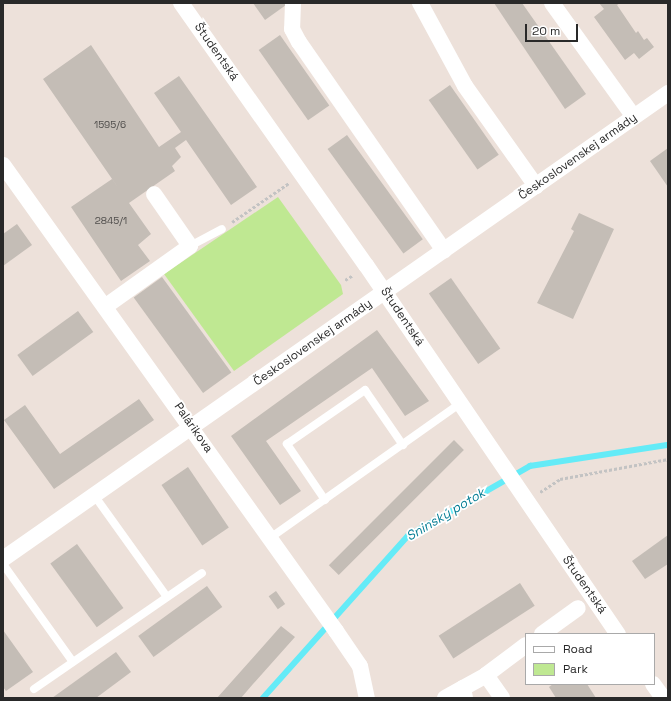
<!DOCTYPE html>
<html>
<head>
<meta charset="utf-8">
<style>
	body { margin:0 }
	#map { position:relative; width:671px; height:701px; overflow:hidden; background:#ede1da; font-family:"Space Grotesk",sans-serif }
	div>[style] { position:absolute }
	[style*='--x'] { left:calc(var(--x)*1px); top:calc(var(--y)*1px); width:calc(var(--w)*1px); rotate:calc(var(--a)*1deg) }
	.green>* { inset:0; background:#bfe892 }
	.stream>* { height:5.5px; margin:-2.75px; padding:0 2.75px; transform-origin:2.75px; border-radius:2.75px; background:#64ebf7 }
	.building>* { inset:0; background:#c4bdb6; transform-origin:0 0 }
	.path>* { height:2.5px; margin-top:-1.25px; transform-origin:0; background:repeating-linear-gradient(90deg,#c3c3c3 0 3px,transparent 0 5px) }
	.service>* { height:8px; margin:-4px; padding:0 4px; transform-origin:4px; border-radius:4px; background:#fff }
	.minor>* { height:16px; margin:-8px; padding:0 8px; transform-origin:8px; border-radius:8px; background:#fff }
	span { translate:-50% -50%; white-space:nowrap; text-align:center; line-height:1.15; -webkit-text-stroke:3.5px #fff; paint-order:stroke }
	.number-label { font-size:10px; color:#504e4c }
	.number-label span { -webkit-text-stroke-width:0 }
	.street-label { font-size:12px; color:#292929 }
	.water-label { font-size:13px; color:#047d94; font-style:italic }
	.frame { position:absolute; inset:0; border:4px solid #292929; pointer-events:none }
	.legend { position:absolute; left:525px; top:633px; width:130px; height:52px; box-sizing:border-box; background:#fff; border:1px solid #a9a9a9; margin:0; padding:5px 7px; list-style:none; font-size:12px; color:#292929 }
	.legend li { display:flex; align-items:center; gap:8px; height:20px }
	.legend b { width:20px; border:1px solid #a9a9a9 }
	.scale { position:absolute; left:525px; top:24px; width:53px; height:18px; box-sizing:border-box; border:2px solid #292929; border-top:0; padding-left:5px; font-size:12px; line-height:14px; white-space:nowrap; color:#292929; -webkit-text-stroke:3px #fff; paint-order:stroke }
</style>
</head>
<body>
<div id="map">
	<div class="green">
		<i style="clip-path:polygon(278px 197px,341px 285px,343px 294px,234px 371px,164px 274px)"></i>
	</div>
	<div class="stream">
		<i style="--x:263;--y:698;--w:217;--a:-48.2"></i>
		<i style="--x:408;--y:536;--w:141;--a:-29.8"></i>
		<i style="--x:530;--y:466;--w:140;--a:-8.7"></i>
	</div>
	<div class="building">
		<i style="clip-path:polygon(253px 3px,284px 3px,286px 5px,265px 20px)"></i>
		<i style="clip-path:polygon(494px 3px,522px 3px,586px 94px,565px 109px)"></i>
		<i style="clip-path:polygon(599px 3px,620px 3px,617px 5px,636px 33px,638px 31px,644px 40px,647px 38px,654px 47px,639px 59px,634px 53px,625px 60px,594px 17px,604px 9px)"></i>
		<i style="left:280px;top:35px;width:86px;height:26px;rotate:55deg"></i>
		<i style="clip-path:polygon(91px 45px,159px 147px,181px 132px,154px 93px,179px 76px,257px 187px,231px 205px,186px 140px,175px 148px,181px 157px,172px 166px,175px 171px,129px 203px,151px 234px,138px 245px,150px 261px,121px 281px,71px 207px,112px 179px,119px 189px,43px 79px)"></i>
		<i style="left:450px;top:85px;width:85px;height:26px;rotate:55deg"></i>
		<i style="left:347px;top:135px;width:129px;height:24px;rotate:54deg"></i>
		<i style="clip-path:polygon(668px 148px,668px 187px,650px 161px)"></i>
		<i style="clip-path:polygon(579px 213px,614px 229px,573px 319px,537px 303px,574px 231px,571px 229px)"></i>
		<i style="clip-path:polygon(17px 224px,32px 245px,3px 266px,3px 234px)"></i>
		<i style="left:162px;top:277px;width:118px;height:35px;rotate:54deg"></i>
		<i style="left:451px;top:278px;width:86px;height:27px;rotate:55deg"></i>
		<i style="left:78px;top:311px;width:26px;height:75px;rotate:54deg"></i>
		<i style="clip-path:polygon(377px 330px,429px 401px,405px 416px,372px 368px,266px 441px,301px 491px,280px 505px,231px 436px)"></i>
		<i style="clip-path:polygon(139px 399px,154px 420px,54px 489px,4px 420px,25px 405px,60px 454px)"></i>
		<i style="left:454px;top:440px;width:14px;height:177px;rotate:45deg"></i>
		<i style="left:188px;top:467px;width:73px;height:32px;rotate:56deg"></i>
		<i style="clip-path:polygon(668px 535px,668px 564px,645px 579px,632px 561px)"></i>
		<i style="left:77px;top:544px;width:79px;height:33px;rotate:54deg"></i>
		<i style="left:520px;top:583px;width:27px;height:97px;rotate:57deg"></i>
		<i style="left:207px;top:586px;width:26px;height:85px;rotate:54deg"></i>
		<i style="left:276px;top:591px;width:16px;height:9px;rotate:55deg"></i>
		<i style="clip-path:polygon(281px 626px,295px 637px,253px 684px,241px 698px,217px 698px)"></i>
		<i style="clip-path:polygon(3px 630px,33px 672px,6px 691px,3px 687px)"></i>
		<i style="clip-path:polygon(116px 652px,131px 672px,96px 698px,52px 698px)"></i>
		<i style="clip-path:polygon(553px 684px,587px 684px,596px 698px,556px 698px,549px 687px)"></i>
	</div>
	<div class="path">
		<i style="--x:232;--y:222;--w:69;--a:-34.4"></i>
		<i style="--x:345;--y:280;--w:9;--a:-32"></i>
		<i style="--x:540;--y:492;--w:24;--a:-33"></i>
		<i style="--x:560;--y:479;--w:110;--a:-10.5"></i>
	</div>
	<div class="service">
		<i style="--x:190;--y:246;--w:36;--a:-28"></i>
		<i style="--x:94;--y:495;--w:125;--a:54.4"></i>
		<i style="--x:325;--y:500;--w:68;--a:-124.2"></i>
		<i style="--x:287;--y:444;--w:95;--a:-34.7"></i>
		<i style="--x:365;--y:390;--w:67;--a:55.4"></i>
		<i style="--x:270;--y:538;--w:232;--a:-35.3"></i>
		<i style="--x:3;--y:564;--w:120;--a:54.5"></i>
		<i style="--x:34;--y:689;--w:204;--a:-34.6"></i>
	</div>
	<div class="minor">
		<i style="--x:181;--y:3;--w:321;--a:54.8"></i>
		<i style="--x:366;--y:265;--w:447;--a:55.7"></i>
		<i style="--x:293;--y:3;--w:26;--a:92"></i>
		<i style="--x:292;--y:29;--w:15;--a:62"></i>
		<i style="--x:299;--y:42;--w:254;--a:55.2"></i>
		<i style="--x:420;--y:3;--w:94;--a:61.5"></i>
		<i style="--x:465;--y:86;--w:123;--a:54.6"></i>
		<i style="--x:552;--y:3;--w:140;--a:54.3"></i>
		<i style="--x:3;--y:165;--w:573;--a:54.45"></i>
		<i style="--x:336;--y:631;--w:42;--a:55.6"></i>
		<i style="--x:360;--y:666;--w:33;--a:78"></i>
		<i style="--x:106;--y:306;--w:103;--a:-35.5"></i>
		<i style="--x:190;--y:246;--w:63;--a:-124.7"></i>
		<i style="--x:3;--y:559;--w:812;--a:-35.02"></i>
		<i style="--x:542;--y:634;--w:44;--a:-35.8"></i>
		<i style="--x:486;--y:675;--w:50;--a:-36.9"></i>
		<i style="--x:653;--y:684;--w:17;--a:54"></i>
		<i style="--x:445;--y:698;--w:21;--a:-29"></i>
		<i style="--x:465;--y:698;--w:10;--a:-101"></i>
		<i style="--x:463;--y:688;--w:26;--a:-29"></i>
		<i style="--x:486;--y:675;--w:28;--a:55"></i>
	</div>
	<div class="number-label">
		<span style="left:110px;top:125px">1595/6</span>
		<span style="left:111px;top:221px">2845/1</span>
	</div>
	<div class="street-label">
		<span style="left:216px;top:52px;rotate:55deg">Študentská</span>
		<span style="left:578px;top:157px;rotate:-35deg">Československej armády</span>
		<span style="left:402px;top:317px;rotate:56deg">Študentská</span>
		<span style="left:313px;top:343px;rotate:-35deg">Československej armády</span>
		<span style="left:193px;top:428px;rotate:55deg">Palárikova</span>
		<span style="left:584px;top:585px;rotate:55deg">Študentská</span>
	</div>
	<div class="water-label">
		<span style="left:446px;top:515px;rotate:-31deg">Sninský potok</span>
	</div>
	<div class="frame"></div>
	<ul class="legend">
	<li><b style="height:5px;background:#fff"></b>Road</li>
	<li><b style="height:11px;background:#bfe892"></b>Park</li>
	</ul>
	<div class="scale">20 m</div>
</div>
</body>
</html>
